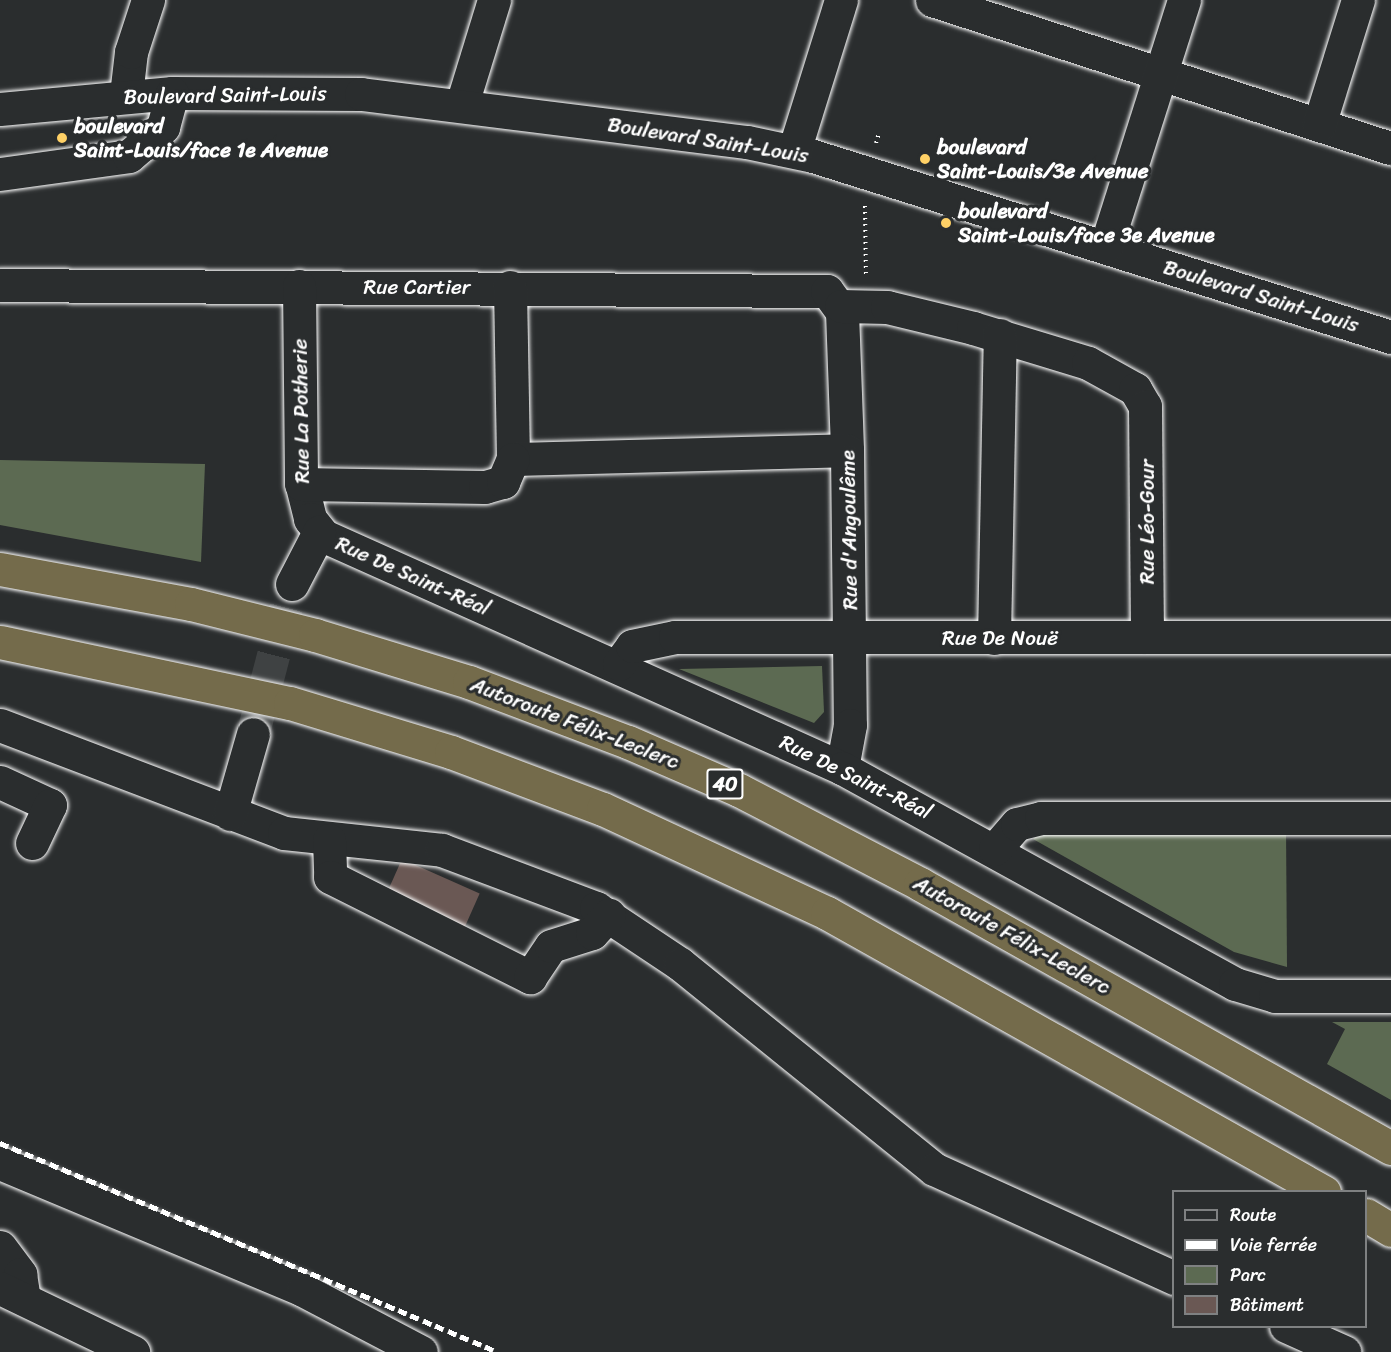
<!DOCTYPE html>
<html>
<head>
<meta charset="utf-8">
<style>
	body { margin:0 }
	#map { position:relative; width:1391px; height:1352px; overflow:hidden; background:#2a2d2e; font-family:Sriracha,sans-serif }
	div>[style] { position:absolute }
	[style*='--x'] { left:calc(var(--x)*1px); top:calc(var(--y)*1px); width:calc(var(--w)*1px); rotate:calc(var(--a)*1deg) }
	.green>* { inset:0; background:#5c6a52 }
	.building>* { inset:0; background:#6a5854; transform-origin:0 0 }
	.minor-tunnel>* { height:33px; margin-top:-16.5px; transform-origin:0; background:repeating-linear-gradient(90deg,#3f4243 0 33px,transparent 0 49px) }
	.path>* { height:4px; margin-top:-2px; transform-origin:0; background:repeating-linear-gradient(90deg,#fff 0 1.5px,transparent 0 6px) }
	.roads { filter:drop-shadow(0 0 2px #fff) drop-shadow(0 0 2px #fff) }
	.minor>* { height:33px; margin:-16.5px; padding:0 16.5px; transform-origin:16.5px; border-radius:16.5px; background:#2a2d2e }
	.highway>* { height:33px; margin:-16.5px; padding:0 16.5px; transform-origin:16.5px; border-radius:16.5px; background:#746b4b }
	.rail>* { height:4.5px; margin-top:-2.25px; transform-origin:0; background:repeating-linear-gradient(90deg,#fff 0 9px,transparent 0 13.5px) }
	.dots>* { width:16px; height:16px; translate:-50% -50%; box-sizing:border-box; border:3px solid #2a2d2e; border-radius:50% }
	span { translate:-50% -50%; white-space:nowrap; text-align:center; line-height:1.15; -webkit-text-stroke:6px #2a2d2e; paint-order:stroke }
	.shield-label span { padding:2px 4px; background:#2a2d2e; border:2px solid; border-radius:4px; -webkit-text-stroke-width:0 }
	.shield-label { font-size:20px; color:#fff; font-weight:700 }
	.street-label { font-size:21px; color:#fff }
	.poi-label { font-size:21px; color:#fff; font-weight:700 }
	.left { translate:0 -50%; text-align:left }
	.legend { position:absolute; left:1172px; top:1190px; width:195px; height:138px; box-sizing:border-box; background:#2a2d2e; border:2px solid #7f8182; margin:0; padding:8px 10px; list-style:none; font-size:18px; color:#fff }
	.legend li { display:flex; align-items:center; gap:12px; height:30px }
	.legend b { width:30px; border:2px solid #7f8182 }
</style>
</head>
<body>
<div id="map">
	<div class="green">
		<i style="clip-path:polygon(0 460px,205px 464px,201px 562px,0 525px)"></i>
		<i style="clip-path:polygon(822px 666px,824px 712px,814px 723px,679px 669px)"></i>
		<i style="clip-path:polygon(1286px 827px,1287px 967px,1234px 952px,1033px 839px,1042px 832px)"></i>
		<i style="clip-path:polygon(1332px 1022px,1391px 1022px,1391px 1100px,1327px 1064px,1345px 1029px)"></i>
	</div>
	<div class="building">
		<i style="left:402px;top:859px;width:85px;height:44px;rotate:24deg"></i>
	</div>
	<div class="minor-tunnel">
		<i style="--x:253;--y:734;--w:155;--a:-75.4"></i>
	</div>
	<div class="path">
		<i style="--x:876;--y:143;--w:10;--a:-73"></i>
		<i style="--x:865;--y:206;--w:70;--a:89.2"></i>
	</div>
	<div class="roads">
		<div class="minor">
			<i style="--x:932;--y:0;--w:482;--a:17.9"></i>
			<i style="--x:126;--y:95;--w:43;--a:-83.4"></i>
			<i style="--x:131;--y:52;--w:55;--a:-71.9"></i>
			<i style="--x:462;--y:104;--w:109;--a:-72.9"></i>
			<i style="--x:0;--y:109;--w:173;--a:-5.3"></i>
			<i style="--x:172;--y:93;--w:189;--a:0.3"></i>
			<i style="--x:361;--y:94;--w:389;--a:7.1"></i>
			<i style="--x:747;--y:142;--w:67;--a:12"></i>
			<i style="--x:813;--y:156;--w:606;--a:17.39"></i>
			<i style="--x:1319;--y:125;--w:131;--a:-72.7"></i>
			<i style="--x:794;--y:151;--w:158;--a:-72.7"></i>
			<i style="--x:0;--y:174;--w:130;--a:-7.9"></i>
			<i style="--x:129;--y:156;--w:45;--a:-40.5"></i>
			<i style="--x:163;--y:127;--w:35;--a:-75"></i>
			<i style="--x:1106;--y:246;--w:258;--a:-72.4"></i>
			<i style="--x:0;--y:285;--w:827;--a:0.42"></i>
			<i style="--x:827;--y:291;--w:26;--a:54"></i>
			<i style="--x:842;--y:312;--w:138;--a:87.9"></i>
			<i style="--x:847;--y:450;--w:275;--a:89.4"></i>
			<i style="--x:850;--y:725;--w:44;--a:100.5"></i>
			<i style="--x:299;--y:286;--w:196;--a:89.4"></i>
			<i style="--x:301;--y:482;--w:38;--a:76"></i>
			<i style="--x:310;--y:519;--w:22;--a:51"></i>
			<i style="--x:324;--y:536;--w:568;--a:24.13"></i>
			<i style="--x:842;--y:768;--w:448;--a:28.8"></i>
			<i style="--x:1235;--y:984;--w:42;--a:16.7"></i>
			<i style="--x:1275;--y:996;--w:116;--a:0"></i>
			<i style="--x:510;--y:287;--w:172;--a:89"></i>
			<i style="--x:513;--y:459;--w:334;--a:-1.5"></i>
			<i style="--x:841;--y:306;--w:46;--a:1.2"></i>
			<i style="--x:887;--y:307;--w:89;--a:13.7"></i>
			<i style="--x:973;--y:328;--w:120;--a:16.9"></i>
			<i style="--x:1088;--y:363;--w:54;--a:29"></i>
			<i style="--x:1135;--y:389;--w:20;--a:60"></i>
			<i style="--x:1145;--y:406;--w:231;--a:89.5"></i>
			<i style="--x:301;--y:484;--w:184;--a:0.9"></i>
			<i style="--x:485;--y:487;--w:19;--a:-16"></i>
			<i style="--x:503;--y:482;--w:25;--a:-67"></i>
			<i style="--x:292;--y:584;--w:59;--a:-62.6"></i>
			<i style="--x:994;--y:638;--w:303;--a:-88.9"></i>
			<i style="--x:619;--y:664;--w:22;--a:-54"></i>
			<i style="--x:632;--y:646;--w:44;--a:-11.8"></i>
			<i style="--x:675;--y:637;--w:716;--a:0"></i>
			<i style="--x:0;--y:725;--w:304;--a:20.8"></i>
			<i style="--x:284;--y:833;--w:159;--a:6.1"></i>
			<i style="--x:442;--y:850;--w:165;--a:20.6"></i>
			<i style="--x:596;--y:908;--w:101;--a:33.7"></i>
			<i style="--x:680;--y:964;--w:326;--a:38.9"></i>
			<i style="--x:934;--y:1169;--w:264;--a:24.4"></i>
			<i style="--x:0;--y:782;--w:55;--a:24.7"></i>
			<i style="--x:50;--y:805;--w:42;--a:115.3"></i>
			<i style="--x:230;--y:814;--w:83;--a:-74"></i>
			<i style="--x:329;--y:840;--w:37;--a:88"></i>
			<i style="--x:330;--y:877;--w:224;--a:26.6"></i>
			<i style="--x:530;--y:977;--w:37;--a:-56"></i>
			<i style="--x:551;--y:946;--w:43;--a:-17.6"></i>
			<i style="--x:592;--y:933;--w:25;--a:-47"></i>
			<i style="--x:995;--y:849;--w:33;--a:-49"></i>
			<i style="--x:1017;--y:824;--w:25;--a:-14"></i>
			<i style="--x:1041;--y:818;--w:350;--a:0"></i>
			<i style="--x:0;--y:1163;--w:329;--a:22.7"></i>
			<i style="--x:303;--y:1290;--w:133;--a:27.7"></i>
			<i style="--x:0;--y:1247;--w:34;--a:53"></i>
			<i style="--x:20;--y:1274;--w:25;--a:81"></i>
			<i style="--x:0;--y:1288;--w:148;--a:25.7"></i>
			<i style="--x:1286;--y:1326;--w:64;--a:24.1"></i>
		</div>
		<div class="highway">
			<i style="--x:0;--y:569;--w:194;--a:10.4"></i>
			<i style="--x:191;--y:604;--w:128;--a:14"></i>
			<i style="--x:315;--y:635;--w:161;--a:17"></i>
			<i style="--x:469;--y:682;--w:170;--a:20.7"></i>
			<i style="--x:628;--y:742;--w:121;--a:23.4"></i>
			<i style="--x:739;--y:790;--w:204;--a:27.4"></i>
			<i style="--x:920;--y:884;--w:540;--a:29.27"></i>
			<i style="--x:0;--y:642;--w:296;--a:11.9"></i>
			<i style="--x:290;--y:703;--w:168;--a:16.9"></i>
			<i style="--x:451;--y:752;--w:162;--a:20.6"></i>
			<i style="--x:603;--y:809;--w:247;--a:24.9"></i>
			<i style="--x:827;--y:913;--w:570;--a:29.31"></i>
			<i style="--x:1366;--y:1215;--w:29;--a:31"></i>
		</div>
	</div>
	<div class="rail">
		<i style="--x:0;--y:1143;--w:540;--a:22.77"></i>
	</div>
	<div class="dots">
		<i style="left:62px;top:138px;background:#ffd166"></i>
		<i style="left:925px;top:159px;background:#ffd166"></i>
		<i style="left:946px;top:223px;background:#ffd166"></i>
	</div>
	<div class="shield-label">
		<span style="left:725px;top:784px">40</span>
	</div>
	<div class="street-label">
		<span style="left:225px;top:95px;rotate:-1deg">Boulevard Saint-Louis</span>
		<span style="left:708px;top:140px;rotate:9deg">Boulevard Saint-Louis</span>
		<span style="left:417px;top:287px">Rue Cartier</span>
		<span style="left:1261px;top:296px;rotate:17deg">Boulevard Saint-Louis</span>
		<span style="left:301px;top:411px;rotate:-91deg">Rue La Potherie</span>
		<span style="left:1147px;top:522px;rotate:-90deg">Rue Léo-Gour</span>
		<span style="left:849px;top:530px;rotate:-91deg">Rue d'Angoulême</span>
		<span style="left:413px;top:576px;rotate:24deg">Rue De Saint-Réal</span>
		<span style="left:1000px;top:638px">Rue De Nouë</span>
		<span style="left:575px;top:723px;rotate:21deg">Autoroute Félix-Leclerc</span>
		<span style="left:856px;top:777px;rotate:26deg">Rue De Saint-Réal</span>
		<span style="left:1012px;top:935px;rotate:29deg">Autoroute Félix-Leclerc</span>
	</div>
	<div class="poi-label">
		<span class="left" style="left:74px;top:138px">boulevard<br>Saint-Louis/face 1e Avenue</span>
		<span class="left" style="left:937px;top:159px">boulevard<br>Saint-Louis/3e Avenue</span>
		<span class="left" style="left:958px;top:223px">boulevard<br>Saint-Louis/face 3e Avenue</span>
	</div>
	<ul class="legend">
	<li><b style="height:8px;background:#2a2d2e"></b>Route</li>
	<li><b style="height:8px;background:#fff"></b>Voie ferrée</li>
	<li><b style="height:16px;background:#5c6a52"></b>Parc</li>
	<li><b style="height:16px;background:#6a5854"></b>Bâtiment</li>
	</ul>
</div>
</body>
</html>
